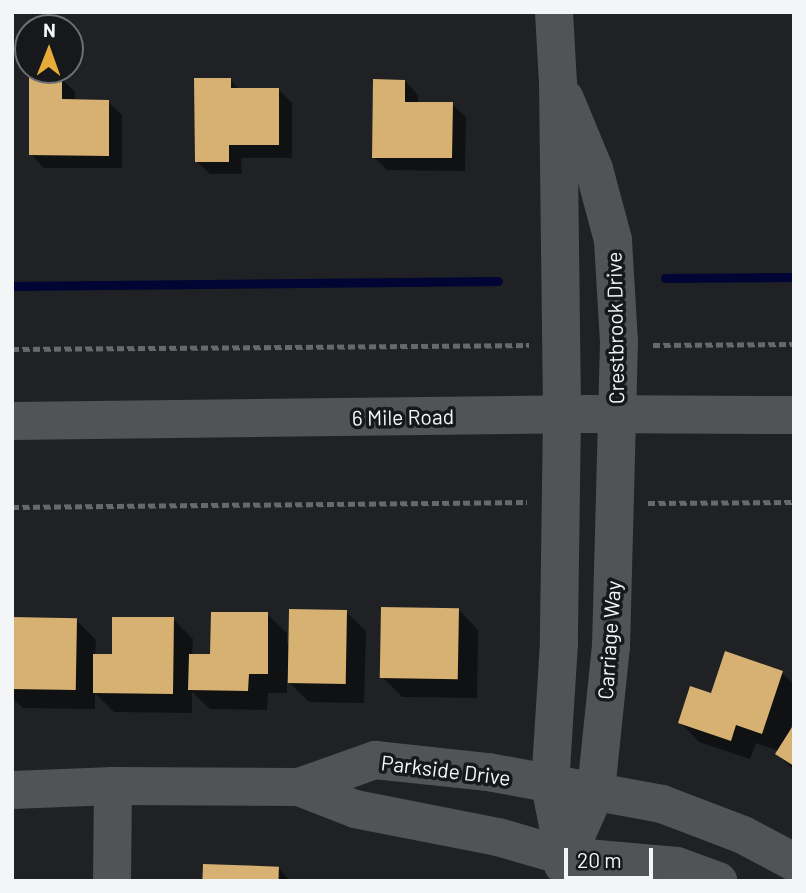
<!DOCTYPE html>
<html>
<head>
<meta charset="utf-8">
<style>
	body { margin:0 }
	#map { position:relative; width:806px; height:893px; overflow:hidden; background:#1f2124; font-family:Barlow,sans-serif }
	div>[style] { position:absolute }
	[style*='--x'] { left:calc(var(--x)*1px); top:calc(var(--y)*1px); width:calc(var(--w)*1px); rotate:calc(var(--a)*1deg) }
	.shadow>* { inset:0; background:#0007 }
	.stream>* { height:9px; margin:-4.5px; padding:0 4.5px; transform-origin:4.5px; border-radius:4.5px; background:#000533 }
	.building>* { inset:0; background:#d7b171; transform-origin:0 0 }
	.path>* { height:4.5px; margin-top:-2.25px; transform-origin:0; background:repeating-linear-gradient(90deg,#66686a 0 7px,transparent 0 10.5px) }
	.minor>* { height:38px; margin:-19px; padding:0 19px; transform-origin:19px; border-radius:19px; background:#525354 }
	span { translate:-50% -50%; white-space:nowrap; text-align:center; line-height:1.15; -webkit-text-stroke:7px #16181b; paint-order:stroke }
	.street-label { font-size:21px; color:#f3f5f7 }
	.frame { position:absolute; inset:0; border:14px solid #f3f5f7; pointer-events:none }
	.north { position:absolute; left:14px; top:14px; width:70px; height:70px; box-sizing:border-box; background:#16181b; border:2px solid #6e7073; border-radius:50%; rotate:1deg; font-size:19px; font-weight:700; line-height:28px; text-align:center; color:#f3f5f7 }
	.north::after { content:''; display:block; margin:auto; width:24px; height:32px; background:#e7ac37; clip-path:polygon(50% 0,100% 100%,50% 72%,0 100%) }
	.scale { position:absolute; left:564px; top:848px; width:89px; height:32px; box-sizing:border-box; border:4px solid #f3f5f7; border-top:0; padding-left:9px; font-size:21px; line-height:24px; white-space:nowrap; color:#f3f5f7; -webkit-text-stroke:5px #16181b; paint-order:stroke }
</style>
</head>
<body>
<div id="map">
	<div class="shadow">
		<i style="clip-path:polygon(61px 78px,75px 92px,75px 101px,108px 102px,122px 115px,122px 168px,44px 168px,31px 154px)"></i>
		<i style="clip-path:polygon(230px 80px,240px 90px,279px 90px,292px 103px,292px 158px,241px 158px,242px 174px,210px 174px,196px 161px)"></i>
		<i style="clip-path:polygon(405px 81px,418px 95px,418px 104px,452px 104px,466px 117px,465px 171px,387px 170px,374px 157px)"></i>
		<i style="clip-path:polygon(459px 610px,478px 630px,477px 698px,402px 697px,382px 677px)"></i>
		<i style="clip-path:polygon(346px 612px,366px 631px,364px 703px,309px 702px,287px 680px,287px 693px,268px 693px,267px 710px,210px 709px,192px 692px,192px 713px,114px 712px,95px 693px,95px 709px,23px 708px,12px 698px,12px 619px,76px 620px,96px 640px,95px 656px,114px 656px,173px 619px,193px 639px,192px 656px,212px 656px,267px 614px,287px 633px,287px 643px,290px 643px)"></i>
		<i style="clip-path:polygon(726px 654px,782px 673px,794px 684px,794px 717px,788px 735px,794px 728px,794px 770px,777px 754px,779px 751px,756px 743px,750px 759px,699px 742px,680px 722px,712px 695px)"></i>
		<i style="clip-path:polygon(278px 868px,291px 881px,204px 881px)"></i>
	</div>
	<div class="stream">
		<i style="--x:665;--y:278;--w:129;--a:-0.4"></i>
		<i style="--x:12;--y:286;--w:486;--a:-0.6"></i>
	</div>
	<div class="building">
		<i style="clip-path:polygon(29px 76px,62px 77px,62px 99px,109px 100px,109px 156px,29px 155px)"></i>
		<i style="clip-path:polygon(194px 78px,231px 78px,231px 88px,279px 88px,279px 145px,229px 145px,229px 162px,195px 162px)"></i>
		<i style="clip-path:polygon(373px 79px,405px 80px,405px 102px,453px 102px,452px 158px,372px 158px)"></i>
		<i style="left:381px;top:607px;width:78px;height:71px;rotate:1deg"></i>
		<i style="left:289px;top:609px;width:58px;height:74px;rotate:1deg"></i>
		<i style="clip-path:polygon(211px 612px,268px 612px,268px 674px,249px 674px,248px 691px,188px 690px,189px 654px,210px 654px)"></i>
		<i style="left:12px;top:617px;width:65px;height:72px;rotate:1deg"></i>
		<i style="clip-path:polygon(112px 617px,174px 617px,173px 694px,93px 693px,93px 654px,112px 654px)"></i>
		<i style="clip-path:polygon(725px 651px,783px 671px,762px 734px,736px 725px,731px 741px,678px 723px,690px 686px,711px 693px)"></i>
		<i style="clip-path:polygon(794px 724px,794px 766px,775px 754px)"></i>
		<i style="left:203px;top:864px;width:76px;height:17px;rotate:2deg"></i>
	</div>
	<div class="path">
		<i style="--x:653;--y:345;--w:141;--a:-0.4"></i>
		<i style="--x:12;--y:349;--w:517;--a:-0.44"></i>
		<i style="--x:648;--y:503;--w:146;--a:-0.4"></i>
		<i style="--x:12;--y:507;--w:515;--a:-0.56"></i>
	</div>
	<div class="minor">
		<i style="--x:554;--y:12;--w:71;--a:86.8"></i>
		<i style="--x:558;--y:83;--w:332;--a:89.3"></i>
		<i style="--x:562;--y:415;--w:228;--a:90.8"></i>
		<i style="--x:559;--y:643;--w:142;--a:93.6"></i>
		<i style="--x:550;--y:785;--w:72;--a:78.8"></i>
		<i style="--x:12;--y:421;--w:573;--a:-0.7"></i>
		<i style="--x:585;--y:414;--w:209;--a:0.3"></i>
		<i style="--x:299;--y:787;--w:60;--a:21.4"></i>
		<i style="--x:355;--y:809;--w:146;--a:11.1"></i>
		<i style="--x:498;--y:837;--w:69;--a:16.1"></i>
		<i style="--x:564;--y:856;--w:113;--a:5.1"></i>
		<i style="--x:677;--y:866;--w:44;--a:20.1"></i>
		<i style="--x:12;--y:790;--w:101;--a:-2.3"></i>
		<i style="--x:113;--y:786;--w:186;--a:0.3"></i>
		<i style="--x:299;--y:787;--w:81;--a:-19.6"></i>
		<i style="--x:375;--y:760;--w:114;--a:6.1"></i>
		<i style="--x:488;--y:772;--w:177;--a:10.4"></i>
		<i style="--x:662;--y:804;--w:87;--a:20.9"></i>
		<i style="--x:743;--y:835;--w:58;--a:27.9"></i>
		<i style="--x:563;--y:865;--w:81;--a:-66"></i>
		<i style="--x:596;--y:791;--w:145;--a:-84.1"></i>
		<i style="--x:611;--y:647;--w:305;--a:-88.5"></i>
		<i style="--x:619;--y:342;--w:102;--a:-93.4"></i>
		<i style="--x:613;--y:240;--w:73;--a:-105"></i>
		<i style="--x:594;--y:169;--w:76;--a:-112.5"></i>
		<i style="--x:112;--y:881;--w:95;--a:-89.4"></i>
	</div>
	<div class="street-label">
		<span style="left:615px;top:328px;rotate:-91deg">Crestbrook Drive</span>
		<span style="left:403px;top:417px;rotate:-1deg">6 Mile Road</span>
		<span style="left:609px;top:640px;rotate:-86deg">Carriage Way</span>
		<span style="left:446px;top:770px;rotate:7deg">Parkside Drive</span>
	</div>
	<div class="frame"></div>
	<div class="north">N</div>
	<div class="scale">20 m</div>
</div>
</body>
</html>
